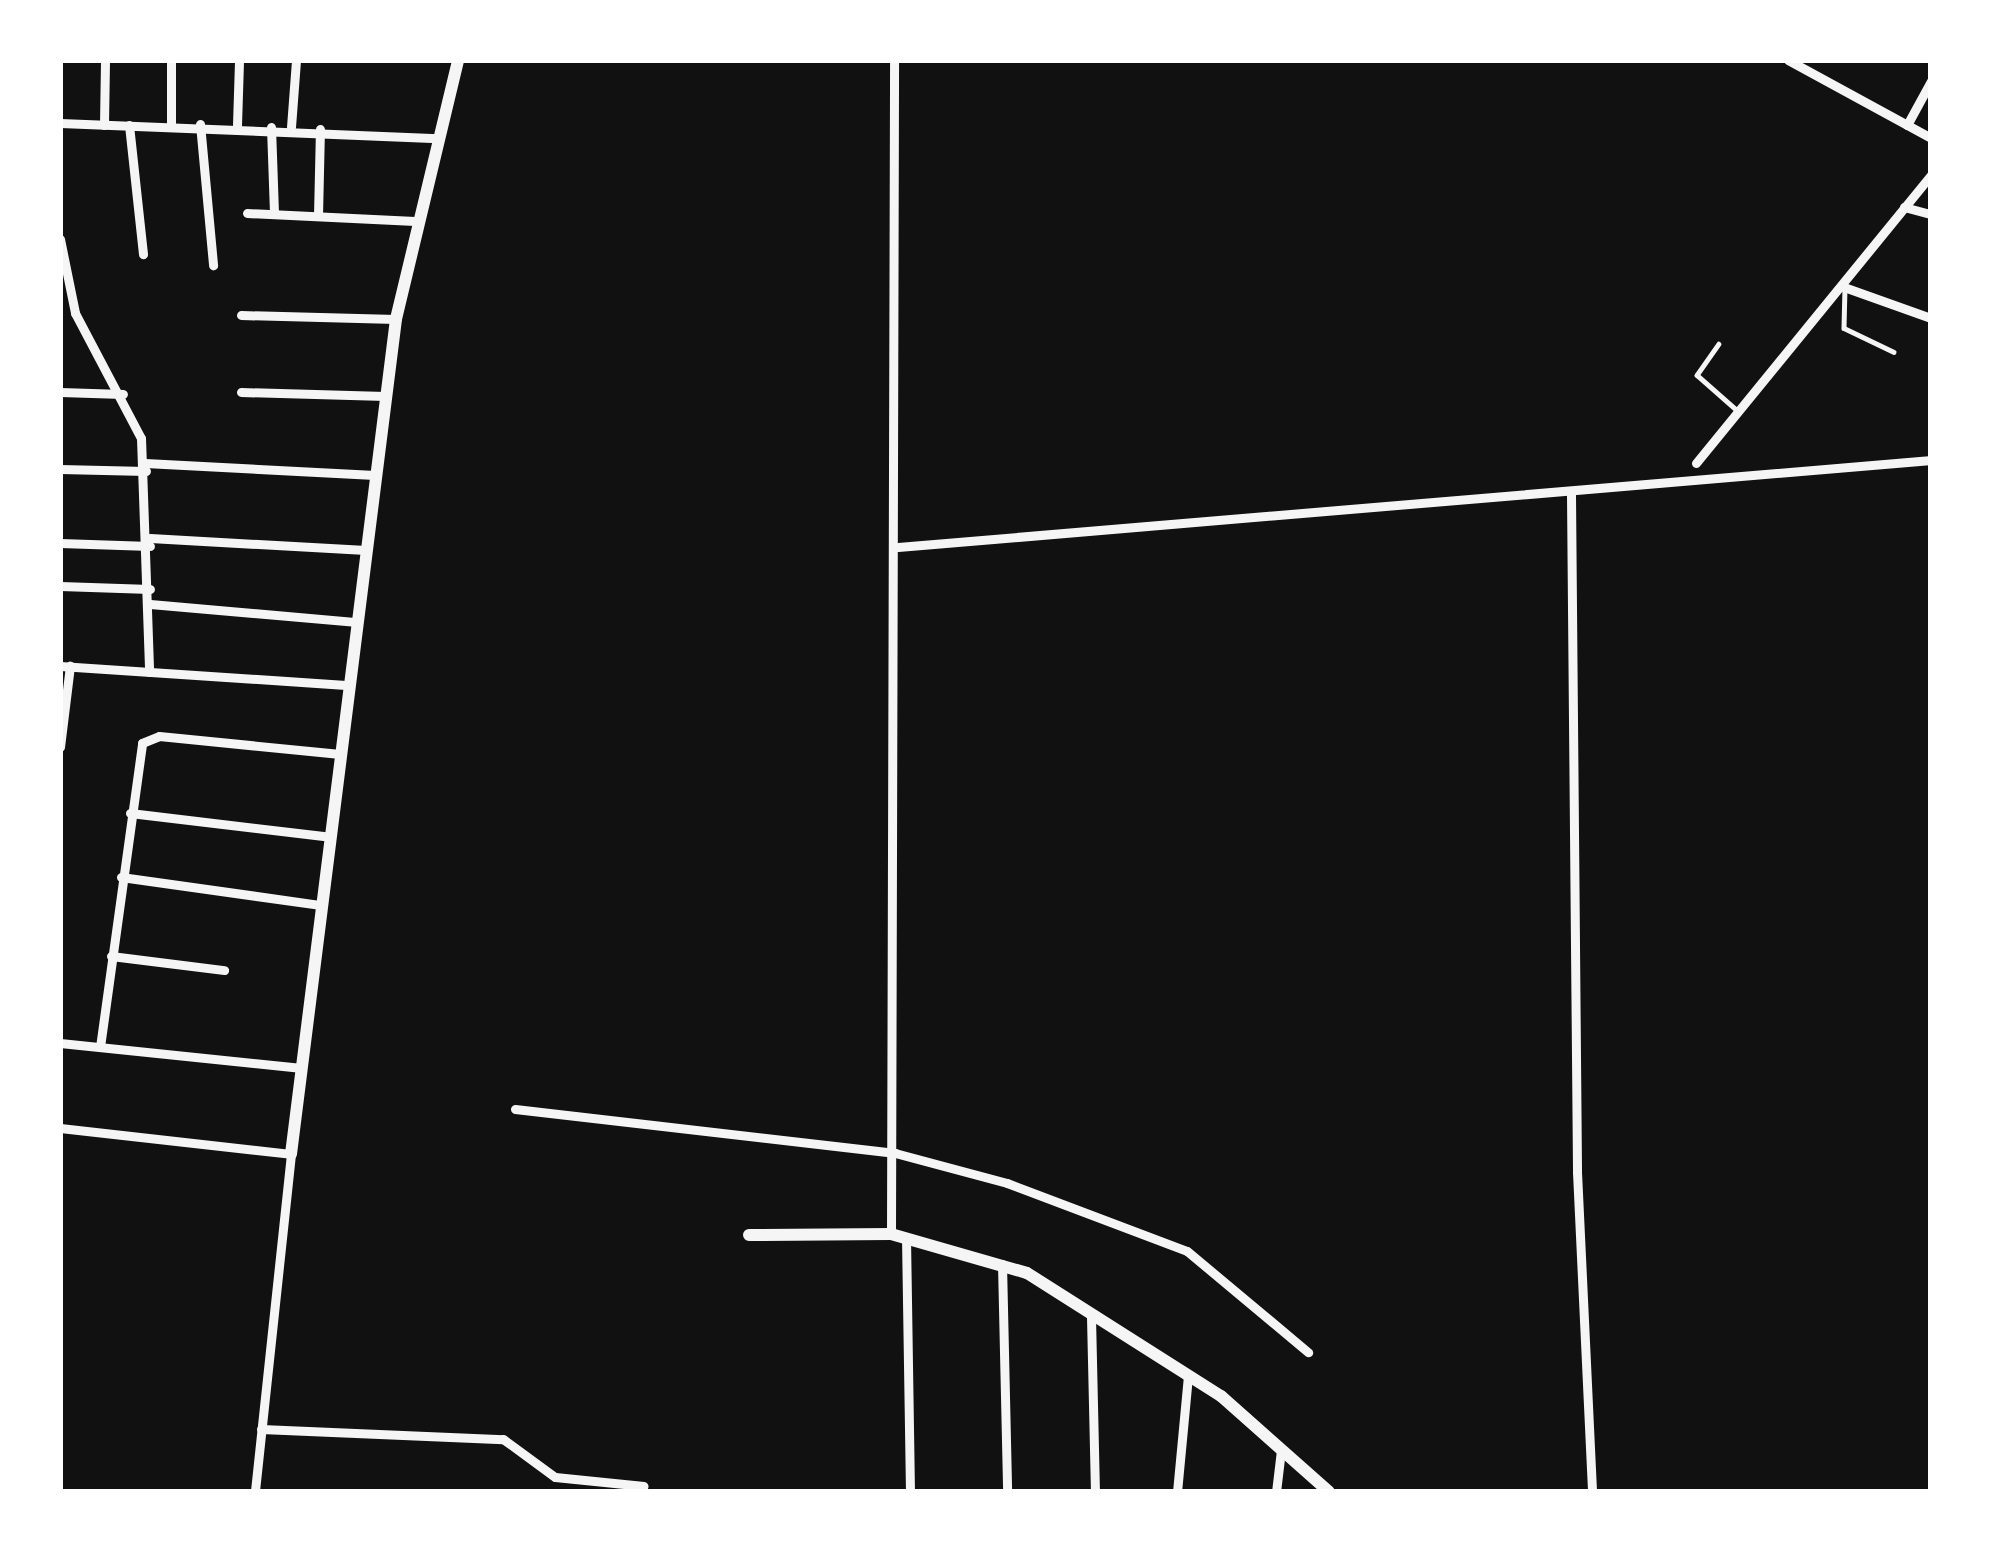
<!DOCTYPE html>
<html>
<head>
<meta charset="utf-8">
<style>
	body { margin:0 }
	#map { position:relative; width:1991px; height:1552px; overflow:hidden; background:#111; font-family:"Varela Round",sans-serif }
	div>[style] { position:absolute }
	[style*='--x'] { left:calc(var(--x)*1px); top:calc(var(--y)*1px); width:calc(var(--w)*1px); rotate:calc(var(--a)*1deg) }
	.service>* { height:4.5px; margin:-2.25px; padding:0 2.25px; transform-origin:2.25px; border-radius:2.25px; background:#f5f5f5 }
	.minor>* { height:9px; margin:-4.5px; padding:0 4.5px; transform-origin:4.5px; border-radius:4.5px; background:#f5f5f5 }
	.tertiary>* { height:12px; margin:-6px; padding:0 6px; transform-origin:6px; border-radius:6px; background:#f5f5f5 }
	span { translate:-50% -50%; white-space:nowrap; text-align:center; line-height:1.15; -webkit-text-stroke:12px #fff; paint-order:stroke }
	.frame { position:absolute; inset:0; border:63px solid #fff; pointer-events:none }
</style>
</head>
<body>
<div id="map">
	<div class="service">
		<i style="--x:1845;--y:287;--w:41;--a:91.4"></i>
		<i style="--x:1844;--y:328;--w:55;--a:25.6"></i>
		<i style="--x:1719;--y:344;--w:38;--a:125"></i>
		<i style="--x:1697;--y:375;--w:55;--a:41.3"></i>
	</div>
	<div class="minor">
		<i style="--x:1788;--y:60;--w:163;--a:28.6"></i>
		<i style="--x:60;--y:123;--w:378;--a:2.3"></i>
		<i style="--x:200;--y:124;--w:142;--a:84.7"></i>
		<i style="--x:104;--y:125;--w:65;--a:-89.1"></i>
		<i style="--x:129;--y:125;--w:130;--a:83.8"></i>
		<i style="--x:171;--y:125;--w:65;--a:-90"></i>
		<i style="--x:237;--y:125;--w:65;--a:-88.2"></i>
		<i style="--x:1907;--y:125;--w:50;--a:-61.4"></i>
		<i style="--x:271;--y:127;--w:87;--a:88"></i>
		<i style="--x:291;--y:127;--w:67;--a:-85.7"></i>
		<i style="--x:1904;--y:207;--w:28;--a:15"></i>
		<i style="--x:247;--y:213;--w:168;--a:2.7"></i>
		<i style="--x:318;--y:216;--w:87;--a:-88.7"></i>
		<i style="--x:60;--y:239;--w:76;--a:78.5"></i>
		<i style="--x:75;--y:313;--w:141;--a:62.2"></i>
		<i style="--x:141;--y:438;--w:234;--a:88"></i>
		<i style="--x:1841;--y:286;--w:96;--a:19.6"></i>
		<i style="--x:241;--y:315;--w:155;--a:1.5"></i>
		<i style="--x:60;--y:392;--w:63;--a:1.8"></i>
		<i style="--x:241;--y:392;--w:144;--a:1.6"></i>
		<i style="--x:145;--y:463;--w:230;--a:3"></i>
		<i style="--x:1696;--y:463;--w:372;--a:-50.8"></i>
		<i style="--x:60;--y:469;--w:86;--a:1.3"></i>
		<i style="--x:1571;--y:495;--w:677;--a:89.49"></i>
		<i style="--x:1577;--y:1172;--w:320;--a:87.3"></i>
		<i style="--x:150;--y:538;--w:216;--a:3.2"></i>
		<i style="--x:60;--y:543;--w:90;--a:1.9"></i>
		<i style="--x:898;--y:547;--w:1037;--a:-4.81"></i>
		<i style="--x:60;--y:586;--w:90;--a:1.9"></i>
		<i style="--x:150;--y:604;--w:208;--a:5"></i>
		<i style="--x:60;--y:666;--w:290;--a:3.8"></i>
		<i style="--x:60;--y:747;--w:82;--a:-83"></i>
		<i style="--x:130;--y:813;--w:201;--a:6.8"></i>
		<i style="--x:121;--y:877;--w:202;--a:8"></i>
		<i style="--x:111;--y:956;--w:114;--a:7.1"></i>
		<i style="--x:60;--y:1043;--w:243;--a:5.9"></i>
		<i style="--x:100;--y:1047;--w:307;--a:-82.1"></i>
		<i style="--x:142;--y:743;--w:18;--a:-22"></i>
		<i style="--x:159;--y:736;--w:182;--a:5.7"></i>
		<i style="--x:515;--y:1109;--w:383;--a:6.6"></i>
		<i style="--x:895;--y:1153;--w:116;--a:15"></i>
		<i style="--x:1007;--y:1183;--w:192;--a:20.7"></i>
		<i style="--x:1187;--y:1251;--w:158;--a:39.9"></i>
		<i style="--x:60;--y:1128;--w:232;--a:6.4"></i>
		<i style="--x:291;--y:1154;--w:340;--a:96.1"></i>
		<i style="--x:891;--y:1234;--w:1174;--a:-89.85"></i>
		<i style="--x:906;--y:1237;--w:255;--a:89.1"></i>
		<i style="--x:1002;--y:1264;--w:228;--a:88.7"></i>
		<i style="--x:1091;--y:1317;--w:175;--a:88.7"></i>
		<i style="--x:261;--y:1429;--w:242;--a:2.4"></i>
		<i style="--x:503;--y:1439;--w:64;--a:36.2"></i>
		<i style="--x:555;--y:1477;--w:89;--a:5.8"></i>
		<i style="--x:1177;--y:1492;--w:117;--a:-84.6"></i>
		<i style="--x:1276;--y:1492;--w:42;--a:-83.2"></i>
	</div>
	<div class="tertiary">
		<i style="--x:291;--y:1154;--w:842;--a:-82.83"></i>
		<i style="--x:396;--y:319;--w:266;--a:-76.5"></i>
		<i style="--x:749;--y:1235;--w:142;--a:-0.4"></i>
		<i style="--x:891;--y:1234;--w:141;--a:16"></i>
		<i style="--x:1027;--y:1273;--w:230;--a:32.4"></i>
		<i style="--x:1221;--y:1396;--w:144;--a:41.6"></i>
	</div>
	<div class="frame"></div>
</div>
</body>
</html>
